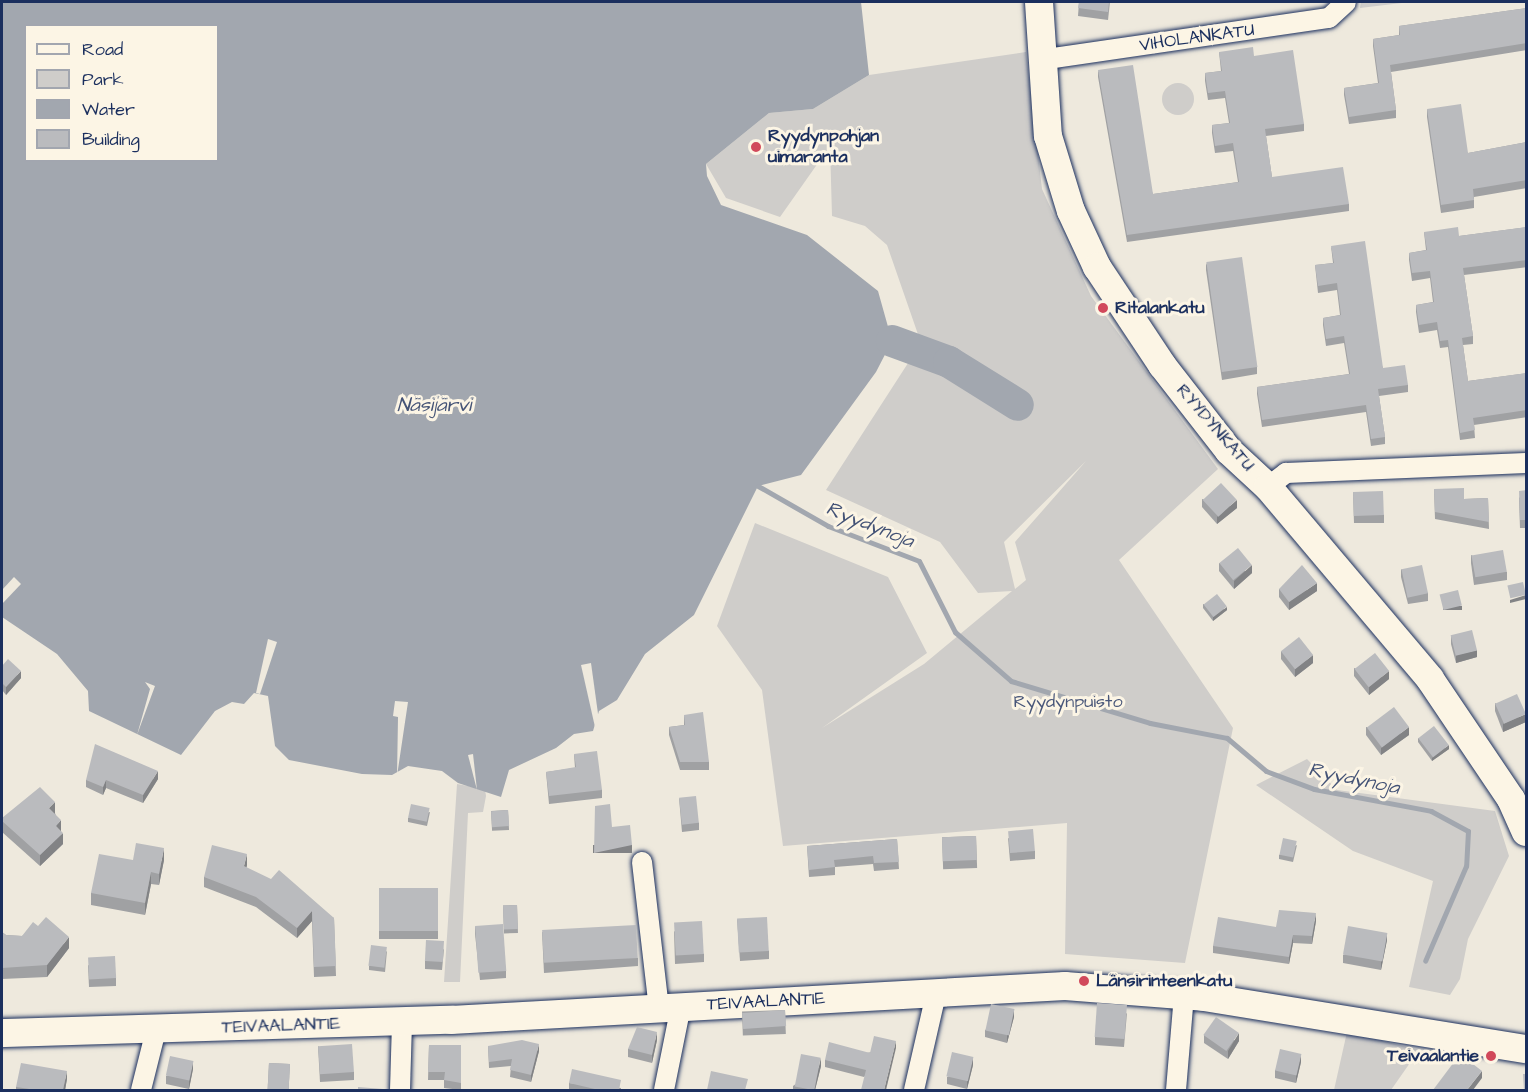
<!DOCTYPE html>
<html>
<head>
<meta charset="utf-8">
<style>
	body { margin:0 }
	#map { position:relative; width:1528px; height:1092px; overflow:hidden; background:#eee9dd; font-family:"Architects Daughter",sans-serif }
	div>[style] { position:absolute }
	[style*='--x'] { left:calc(var(--x)*1px); top:calc(var(--y)*1px); width:calc(var(--w)*1px); rotate:calc(var(--a)*1deg) }
	.green>* { inset:0; background:#cfcdca }
	.round { border-radius:50% }
	.water>* { inset:0; background:#a2a7af }
	.pier>* { inset:0; background:#eee9dd }
	.stream>* { height:5px; margin:-2.5px; padding:0 2.5px; transform-origin:2.5px; border-radius:2.5px; background:#a2a7af }
	.river>* { height:32px; margin:-16px; padding:0 16px; transform-origin:16px; border-radius:16px; background:#a2a7af }
	.roads { filter:drop-shadow(0 0 2px #1b2f5e) drop-shadow(0 0 2px #1b2f5e) }
	.street>* { height:20px; margin:-10px; padding:0 10px; transform-origin:10px; border-radius:10px; background:#fcf5e5 }
	.secondary>* { height:28px; margin:-14px; padding:0 14px; transform-origin:14px; border-radius:14px; background:#fcf5e5 }
	.wall>* { inset:0; background:#a0a1a3; transform-origin:0 0 }
	.shaded-wall>* { inset:0; background:#828385; transform-origin:0 0 }
	.building>* { inset:0; background:#babbbe; transform-origin:0 0 }
	.dots>* { width:16px; height:16px; translate:-50% -50%; box-sizing:border-box; border:3px solid #fcf5e5; border-radius:50% }
	span { translate:-50% -50%; white-space:nowrap; text-align:center; line-height:1.15; -webkit-text-stroke:6px #fcf5e5; paint-order:stroke }
	.street-label { font-size:18px; color:#1b2f5e }
	.poi-label { font-size:18px; color:#1b2f5e; font-weight:700 }
	.left { translate:0 -50%; text-align:left }
	.right { translate:-100% -50%; text-align:right }
	.park-label { font-size:18px; color:#485679 }
	.water-label { font-size:20px; color:#445376; font-style:italic }
	.frame { position:absolute; inset:0; border:3px solid #1b2f5e; pointer-events:none }
	.legend { position:absolute; left:24px; top:24px; width:195px; height:138px; box-sizing:border-box; background:#fcf5e5; border:2px solid #a2a6af; margin:0; padding:8px 10px; list-style:none; font-size:18px; color:#1b2f5e }
	.legend li { display:flex; align-items:center; gap:12px; height:30px }
	.legend b { width:30px; border:2px solid #a2a6af }
</style>
</head>
<body>
<div id="map">
	<div class="green">
		<i style="clip-path:polygon(1361px 2px,1410px 2px,1360px 8px)"></i>
		<i style="clip-path:polygon(evenodd,1026px 52px,1042px 189px,1091px 296px,1218px 469px,1119px 560px,1233px 728px,1185px 963px,1065px 954px,1067px 823px,783px 846px,762px 690px,717px 626px,755px 523px,888px 577px,927px 653px,822px 728px,924px 664px,1012px 591px,978px 593px,940px 542px,826px 490px,921px 343px,887px 245px,865px 226px,832px 216px,830px 146px,780px 217px,726px 198px,706px 164px,769px 113px,813px 109px,869px 75px,1026px 52px,1086px 461px,1015px 542px,1026px 580px,1015px 589px,1004px 542px,1086px 461px)"></i>
		<i class="round" style="left:1162px;top:83px;width:32px;height:32px"></i>
		<i style="clip-path:polygon(1307px 759px,1337px 790px,1495px 811px,1509px 856px,1468px 939px,1460px 979px,1450px 995px,1409px 987px,1433px 881px,1353px 851px,1256px 785px)"></i>
		<i style="clip-path:polygon(457px 784px,485px 789px,486px 796px,483px 812px,468px 813px,460px 982px,444px 982px)"></i>
		<i style="clip-path:polygon(1347px 1032px,1419px 1050px,1391px 1090px,1334px 1090px)"></i>
	</div>
	<div class="water">
		<i style="clip-path:polygon(evenodd,2px 2px,861px 2px,869px 75px,813px 109px,769px 113px,706px 164px,707px 176px,721px 205px,807px 235px,878px 291px,892px 341px,876px 372px,801px 475px,758px 486px,694px 615px,645px 654px,617px 700px,599px 711px,593px 731px,574px 734px,556px 748px,509px 770px,501px 797px,458px 783px,442px 771px,408px 766px,392px 775px,362px 774px,289px 760px,275px 746px,268px 696px,254px 693px,244px 704px,232px 702px,215px 711px,181px 755px,89px 711px,88px 691px,57px 654px,2px 617px,2px 2px,26px 26px,218px 26px,218px 160px,26px 160px,26px 26px)"></i>
	</div>
	<div class="pier">
		<i style="clip-path:polygon(14px 577px,21px 584px,2px 604px,2px 590px)"></i>
		<i style="clip-path:polygon(268px 639px,277px 642px,260px 694px,256px 693px)"></i>
		<i style="clip-path:polygon(591px 663px,599px 721px,595px 727px,581px 665px)"></i>
		<i style="clip-path:polygon(145px 682px,155px 686px,137px 735px,150px 689px)"></i>
		<i style="clip-path:polygon(395px 701px,408px 702px,397px 776px,398px 717px,393px 716px)"></i>
		<i style="clip-path:polygon(473px 754px,477px 790px,468px 755px)"></i>
	</div>
	<div class="stream">
		<i style="--x:758;--y:486;--w:81;--a:29.7"></i>
		<i style="--x:828;--y:526;--w:97;--a:21"></i>
		<i style="--x:919;--y:561;--w:80;--a:63.1"></i>
		<i style="--x:955;--y:632;--w:74;--a:41.2"></i>
		<i style="--x:1011;--y:681;--w:145;--a:16.8"></i>
		<i style="--x:1150;--y:723;--w:78;--a:11"></i>
		<i style="--x:1227;--y:738;--w:51;--a:40.2"></i>
		<i style="--x:1266;--y:771;--w:51;--a:20.6"></i>
		<i style="--x:1314;--y:789;--w:119;--a:10.6"></i>
		<i style="--x:1431;--y:811;--w:42;--a:28.4"></i>
		<i style="--x:1468;--y:831;--w:35;--a:93"></i>
		<i style="--x:1466;--y:866;--w:103;--a:113.3"></i>
	</div>
	<div class="river">
		<i style="--x:892;--y:341;--w:61;--a:20.2"></i>
		<i style="--x:949;--y:362;--w:81;--a:31.9"></i>
	</div>
	<div class="roads">
		<div class="street">
			<i style="--x:1040;--y:60;--w:292;--a:-8.3"></i>
			<i style="--x:1329;--y:18;--w:23;--a:-43"></i>
			<i style="--x:1268;--y:487;--w:23;--a:-38"></i>
			<i style="--x:1286;--y:473;--w:240;--a:-2.4"></i>
			<i style="--x:642;--y:862;--w:148;--a:83.4"></i>
			<i style="--x:141;--y:1090;--w:62;--a:-76"></i>
			<i style="--x:400;--y:1090;--w:68;--a:-88.3"></i>
			<i style="--x:664;--y:1090;--w:86;--a:-78.6"></i>
			<i style="--x:914;--y:1090;--w:98;--a:-77.1"></i>
			<i style="--x:1176;--y:1090;--w:95;--a:-85.2"></i>
		</div>
		<div class="secondary">
			<i style="--x:1039;--y:2;--w:134;--a:86.2"></i>
			<i style="--x:1048;--y:136;--w:78;--a:73"></i>
			<i style="--x:1071;--y:211;--w:62;--a:65.1"></i>
			<i style="--x:1097;--y:267;--w:118;--a:56.4"></i>
			<i style="--x:1162;--y:365;--w:109;--a:52.1"></i>
			<i style="--x:1229;--y:451;--w:53;--a:42.7"></i>
			<i style="--x:1268;--y:487;--w:251;--a:49.8"></i>
			<i style="--x:1430;--y:679;--w:145;--a:56"></i>
			<i style="--x:1511;--y:799;--w:36;--a:66"></i>
			<i style="--x:2;--y:1033;--w:449;--a:-1.7"></i>
			<i style="--x:451;--y:1020;--w:615;--a:-3.17"></i>
			<i style="--x:1065;--y:986;--w:139;--a:4.5"></i>
			<i style="--x:1204;--y:997;--w:326;--a:9.2"></i>
		</div>
	</div>
	<div class="wall">
		<i style="clip-path:polygon(1079px 2px,1110px 2px,1108px 20px,1078px 16px)"></i>
		<i style="clip-path:polygon(1527px 8px,1527px 50px,1391px 72px,1396px 110px,1396px 118px,1349px 124px,1344px 95px,1344px 88px,1378px 83px,1373px 46px,1373px 39px,1399px 35px,1399px 26px)"></i>
		<i style="clip-path:polygon(1219px 52px,1254px 56px,1304px 124px,1304px 131px,1266px 136px,1272px 177px,1349px 204px,1349px 211px,1127px 242px,1098px 77px,1098px 70px,1153px 194px,1238px 182px,1233px 151px,1215px 153px,1212px 133px,1212px 125px,1229px 123px,1225px 98px,1208px 100px,1205px 81px,1205px 73px,1221px 71px)"></i>
		<i style="clip-path:polygon(1427px 109px,1468px 153px,1527px 142px,1527px 188px,1474px 197px,1474px 208px,1441px 213px,1427px 117px)"></i>
		<i style="clip-path:polygon(1527px 227px,1527px 267px,1464px 275px,1473px 336px,1473px 344px,1463px 345px,1468px 381px,1527px 373px,1527px 417px,1474px 425px,1475px 438px,1460px 440px,1448px 347px,1440px 348px,1437px 330px,1419px 333px,1416px 312px,1416px 305px,1433px 302px,1430px 278px,1412px 281px,1409px 260px,1409px 253px,1426px 250px,1424px 232px,1459px 236px)"></i>
		<i style="clip-path:polygon(1331px 246px,1383px 368px,1408px 385px,1408px 392px,1379px 396px,1385px 437px,1385px 444px,1371px 446px,1366px 412px,1262px 427px,1257px 394px,1257px 387px,1349px 374px,1344px 343px,1326px 346px,1323px 325px,1323px 318px,1340px 315px,1337px 290px,1318px 293px,1315px 265px,1333px 263px)"></i>
		<i style="clip-path:polygon(1206px 263px,1257px 367px,1257px 374px,1222px 380px,1206px 270px)"></i>
		<i style="clip-path:polygon(1434px 489px,1464px 499px,1488px 498px,1489px 529px,1435px 519px)"></i>
		<i style="clip-path:polygon(1527px 490px,1527px 528px,1520px 528px,1519px 498px)"></i>
		<i style="clip-path:polygon(1353px 492px,1384px 515px,1384px 523px,1354px 523px)"></i>
		<i style="clip-path:polygon(1202px 499px,1237px 508px,1217px 524px,1202px 507px)"></i>
		<i style="clip-path:polygon(1471px 555px,1507px 572px,1507px 580px,1474px 585px,1471px 563px)"></i>
		<i style="clip-path:polygon(1219px 563px,1252px 573px,1234px 589px,1219px 571px)"></i>
		<i style="clip-path:polygon(1401px 569px,1428px 593px,1428px 601px,1408px 604px,1401px 577px)"></i>
		<i style="clip-path:polygon(1279px 589px,1317px 591px,1289px 610px,1279px 597px)"></i>
		<i style="clip-path:polygon(1203px 604px,1227px 610px,1213px 621px,1203px 608px)"></i>
		<i style="clip-path:polygon(1451px 636px,1477px 657px,1456px 663px,1451px 644px)"></i>
		<i style="clip-path:polygon(1281px 651px,1313px 663px,1295px 677px,1281px 659px)"></i>
		<i style="clip-path:polygon(2px 666px,21px 678px,6px 695px,2px 690px)"></i>
		<i style="clip-path:polygon(1354px 668px,1389px 679px,1369px 695px,1354px 676px)"></i>
		<i style="clip-path:polygon(1495px 703px,1526px 722px,1503px 732px,1495px 711px)"></i>
		<i style="clip-path:polygon(684px 715px,709px 762px,709px 770px,680px 770px,669px 735px,669px 727px,684px 725px)"></i>
		<i style="clip-path:polygon(1366px 727px,1409px 735px,1381px 755px,1366px 735px)"></i>
		<i style="clip-path:polygon(1418px 738px,1449px 749px,1432px 761px,1418px 742px)"></i>
		<i style="clip-path:polygon(574px 754px,602px 790px,602px 798px,549px 804px,546px 772px,575px 768px)"></i>
		<i style="clip-path:polygon(158px 779px,143px 803px,106px 788px,103px 795px,86px 787px,86px 780px)"></i>
		<i style="clip-path:polygon(679px 798px,699px 823px,699px 830px,682px 832px)"></i>
		<i style="left:508px;top:810px;width:20px;height:17px;rotate:87deg"></i>
		<i style="clip-path:polygon(430px 812px,427px 826px,408px 822px,408px 818px)"></i>
		<i style="clip-path:polygon(55px 813px,61px 831px,63px 844px,40px 866px,2px 832px,2px 818px)"></i>
		<i style="left:976px;top:836px;width:32px;height:34px;rotate:88deg"></i>
		<i style="clip-path:polygon(1008px 838px,1035px 851px,1035px 859px,1010px 861px)"></i>
		<i style="clip-path:polygon(897px 839px,899px 869px,874px 871px,873px 864px,835px 867px,835px 875px,809px 877px,807px 846px)"></i>
		<i style="clip-path:polygon(1297px 845px,1293px 862px,1279px 859px,1279px 855px)"></i>
		<i style="clip-path:polygon(164px 860px,159px 885px,151px 884px,145px 915px,91px 905px,91px 893px)"></i>
		<i style="clip-path:polygon(247px 865px,246px 868px,334px 918px,336px 976px,314px 977px,312px 921px,297px 938px,256px 907px,204px 887px,204px 877px)"></i>
		<i style="left:379px;top:888px;width:59px;height:51px"></i>
		<i style="left:517px;top:905px;width:28px;height:14px;rotate:88deg"></i>
		<i style="clip-path:polygon(737px 919px,769px 951px,769px 959px,740px 961px)"></i>
		<i style="clip-path:polygon(1316px 921px,1312px 944px,1293px 943px,1289px 964px,1213px 953px,1213px 946px,1276px 927px)"></i>
		<i style="clip-path:polygon(38px 926px,69px 948px,47px 977px,2px 979px,2px 932px,6px 935px,22px 936px)"></i>
		<i style="clip-path:polygon(475px 926px,506px 971px,506px 978px,480px 980px,475px 934px)"></i>
		<i style="clip-path:polygon(674px 931px,704px 954px,704px 962px,675px 964px)"></i>
		<i style="clip-path:polygon(542px 932px,638px 958px,638px 966px,544px 973px)"></i>
		<i style="clip-path:polygon(1387px 940px,1381px 970px,1343px 963px,1343px 955px)"></i>
		<i style="clip-path:polygon(444px 949px,442px 970px,425px 969px,425px 961px)"></i>
		<i style="clip-path:polygon(387px 951px,385px 972px,369px 970px,369px 966px)"></i>
		<i style="clip-path:polygon(88px 965px,116px 978px,116px 986px,89px 987px)"></i>
		<i style="left:785px;top:1010px;width:24px;height:43px;rotate:88deg"></i>
		<i style="clip-path:polygon(1127px 1013px,1124px 1047px,1095px 1045px,1095px 1037px)"></i>
		<i style="clip-path:polygon(1014px 1017px,1007px 1043px,985px 1037px,985px 1030px)"></i>
		<i style="clip-path:polygon(1204px 1035px,1239px 1041px,1228px 1059px,1204px 1043px)"></i>
		<i style="clip-path:polygon(657px 1040px,652px 1063px,628px 1057px,628px 1049px)"></i>
		<i style="clip-path:polygon(429px 1045px,461px 1045px,461px 1090px,444px 1088px,444px 1080px,428px 1080px)"></i>
		<i style="clip-path:polygon(318px 1046px,354px 1072px,354px 1080px,320px 1082px)"></i>
		<i style="clip-path:polygon(488px 1046px,539px 1051px,531px 1082px,510px 1077px,511px 1066px,489px 1068px)"></i>
		<i style="clip-path:polygon(896px 1048px,864px 1077px,825px 1067px,825px 1060px)"></i>
		<i style="clip-path:polygon(1301px 1062px,1296px 1083px,1275px 1078px,1275px 1070px)"></i>
		<i style="left:269px;top:1063px;width:21px;height:27px;rotate:3deg"></i>
		<i style="clip-path:polygon(973px 1065px,967px 1089px,947px 1084px,947px 1077px)"></i>
		<i style="clip-path:polygon(821px 1066px,815px 1090px,793px 1090px,793px 1086px)"></i>
		<i style="clip-path:polygon(193px 1069px,189px 1089px,166px 1084px,166px 1076px)"></i>
		<i style="clip-path:polygon(67px 1079px,65px 1090px,16px 1090px,16px 1087px)"></i>
		<i style="clip-path:polygon(569px 1083px,621px 1088px,621px 1090px,569px 1090px)"></i>
	</div>
	<div class="shaded-wall">
		<i style="clip-path:polygon(1237px 500px,1237px 508px,1217px 524px,1217px 517px)"></i>
		<i style="clip-path:polygon(1252px 565px,1252px 573px,1234px 589px,1234px 581px)"></i>
		<i style="clip-path:polygon(1317px 583px,1317px 591px,1289px 610px,1289px 602px)"></i>
		<i style="clip-path:polygon(1526px 595px,1526px 599px,1510px 603px,1510px 600px)"></i>
		<i style="left:1462px;top:606px;width:4px;height:19px;rotate:90deg"></i>
		<i style="clip-path:polygon(1227px 607px,1227px 610px,1213px 621px,1213px 617px)"></i>
		<i style="clip-path:polygon(1477px 650px,1477px 657px,1456px 663px,1456px 655px)"></i>
		<i style="clip-path:polygon(1313px 655px,1313px 663px,1295px 677px,1295px 669px)"></i>
		<i style="clip-path:polygon(21px 671px,21px 678px,6px 695px,6px 687px)"></i>
		<i style="clip-path:polygon(1389px 671px,1389px 679px,1369px 695px,1369px 687px)"></i>
		<i style="clip-path:polygon(1526px 714px,1526px 722px,1503px 732px,1503px 724px)"></i>
		<i style="clip-path:polygon(1409px 727px,1409px 735px,1381px 755px,1381px 748px)"></i>
		<i style="clip-path:polygon(1449px 745px,1449px 749px,1432px 761px,1432px 758px)"></i>
		<i style="clip-path:polygon(158px 771px,158px 779px,143px 803px,143px 795px)"></i>
		<i style="clip-path:polygon(106px 780px,106px 788px,103px 795px,103px 787px)"></i>
		<i style="clip-path:polygon(55px 802px,55px 813px,49px 820px,49px 808px)"></i>
		<i style="clip-path:polygon(61px 820px,61px 832px,56px 826px)"></i>
		<i style="clip-path:polygon(63px 833px,63px 844px,40px 866px,40px 855px)"></i>
		<i style="left:632px;top:845px;width:8px;height:39px;rotate:90deg"></i>
		<i style="clip-path:polygon(164px 848px,164px 860px,159px 885px,159px 874px)"></i>
		<i style="clip-path:polygon(247px 854px,247px 865px,244px 877px,244px 866px)"></i>
		<i style="clip-path:polygon(151px 872px,151px 884px,145px 915px,145px 903px)"></i>
		<i style="clip-path:polygon(312px 911px,312px 921px,297px 938px,297px 928px)"></i>
		<i style="clip-path:polygon(1316px 913px,1316px 921px,1312px 944px,1312px 936px)"></i>
		<i style="clip-path:polygon(1387px 933px,1387px 940px,1381px 970px,1381px 962px)"></i>
		<i style="clip-path:polygon(1293px 935px,1293px 943px,1289px 964px,1289px 957px)"></i>
		<i style="clip-path:polygon(69px 937px,69px 948px,47px 977px,47px 965px)"></i>
		<i style="clip-path:polygon(1014px 1009px,1014px 1017px,1007px 1043px,1007px 1035px)"></i>
		<i style="clip-path:polygon(657px 1032px,657px 1040px,652px 1063px,652px 1055px)"></i>
		<i style="clip-path:polygon(1239px 1033px,1239px 1041px,1228px 1059px,1228px 1051px)"></i>
		<i style="clip-path:polygon(896px 1041px,896px 1048px,886px 1090px,884px 1090px)"></i>
		<i style="clip-path:polygon(539px 1044px,539px 1051px,531px 1082px,531px 1075px)"></i>
		<i style="clip-path:polygon(1301px 1054px,1301px 1062px,1296px 1083px,1296px 1075px)"></i>
		<i style="clip-path:polygon(973px 1057px,973px 1065px,967px 1089px,967px 1081px)"></i>
		<i style="clip-path:polygon(821px 1058px,821px 1066px,815px 1090px,813px 1090px)"></i>
		<i style="clip-path:polygon(193px 1061px,193px 1069px,189px 1089px,189px 1081px)"></i>
		<i style="clip-path:polygon(67px 1071px,67px 1079px,65px 1090px,63px 1090px)"></i>
		<i style="clip-path:polygon(1482px 1071px,1482px 1078px,1473px 1090px,1467px 1090px)"></i>
	</div>
	<div class="building">
		<i style="clip-path:polygon(1079px 2px,1109px 2px,1108px 12px,1078px 8px)"></i>
		<i style="clip-path:polygon(1527px 8px,1527px 43px,1390px 65px,1396px 110px,1349px 117px,1344px 88px,1379px 83px,1373px 39px,1400px 35px,1399px 26px)"></i>
		<i style="clip-path:polygon(1253px 47px,1254px 56px,1293px 50px,1304px 124px,1265px 129px,1272px 177px,1343px 167px,1349px 204px,1127px 235px,1098px 70px,1133px 65px,1153px 194px,1239px 182px,1233px 143px,1215px 146px,1212px 125px,1230px 123px,1225px 91px,1208px 93px,1205px 73px,1222px 71px,1219px 52px)"></i>
		<i style="clip-path:polygon(1461px 104px,1468px 153px,1527px 142px,1527px 180px,1473px 189px,1474px 200px,1441px 205px,1427px 109px)"></i>
		<i style="clip-path:polygon(1458px 227px,1459px 236px,1527px 227px,1527px 260px,1463px 268px,1473px 336px,1462px 338px,1468px 381px,1527px 373px,1527px 410px,1473px 418px,1475px 430px,1460px 433px,1448px 340px,1440px 341px,1437px 322px,1419px 325px,1416px 305px,1434px 302px,1430px 271px,1412px 273px,1409px 253px,1427px 250px,1424px 232px)"></i>
		<i style="clip-path:polygon(1365px 241px,1383px 368px,1405px 365px,1408px 385px,1378px 389px,1385px 437px,1371px 439px,1366px 405px,1262px 420px,1257px 387px,1350px 374px,1344px 336px,1326px 339px,1323px 318px,1341px 315px,1337px 283px,1318px 286px,1315px 265px,1334px 263px,1331px 246px)"></i>
		<i style="left:1242px;top:257px;width:111px;height:36px;rotate:82deg"></i>
		<i style="left:1221px;top:483px;width:23px;height:25px;rotate:47deg"></i>
		<i style="clip-path:polygon(1464px 488px,1464px 499px,1488px 498px,1489px 522px,1435px 512px,1434px 489px)"></i>
		<i style="clip-path:polygon(1527px 490px,1527px 520px,1520px 520px,1519px 491px)"></i>
		<i style="left:1383px;top:491px;width:24px;height:30px;rotate:88deg"></i>
		<i style="left:1238px;top:548px;width:22px;height:24px;rotate:51deg"></i>
		<i style="left:1503px;top:550px;width:22px;height:32px;rotate:80deg"></i>
		<i style="clip-path:polygon(1302px 565px,1317px 583px,1289px 602px,1279px 589px)"></i>
		<i style="left:1422px;top:565px;width:29px;height:21px;rotate:78deg"></i>
		<i style="left:1523px;top:582px;width:13px;height:16px;rotate:77deg"></i>
		<i style="left:1458px;top:590px;width:16px;height:19px;rotate:76deg"></i>
		<i style="left:1217px;top:594px;width:16px;height:17px;rotate:52deg"></i>
		<i style="left:1472px;top:630px;width:21px;height:22px;rotate:76deg"></i>
		<i style="left:1299px;top:637px;width:23px;height:23px;rotate:52deg"></i>
		<i style="left:1375px;top:653px;width:23px;height:26px;rotate:52deg"></i>
		<i style="clip-path:polygon(8px 659px,21px 671px,6px 687px,2px 683px,2px 666px)"></i>
		<i style="left:1517px;top:694px;width:22px;height:24px;rotate:66deg"></i>
		<i style="left:1394px;top:707px;width:25px;height:34px;rotate:53deg"></i>
		<i style="clip-path:polygon(703px 712px,709px 762px,680px 762px,669px 727px,685px 725px,684px 715px)"></i>
		<i style="left:1434px;top:726px;width:24px;height:20px;rotate:52deg"></i>
		<i style="clip-path:polygon(95px 744px,158px 771px,143px 795px,106px 780px,103px 787px,86px 780px)"></i>
		<i style="clip-path:polygon(597px 751px,602px 790px,549px 796px,546px 772px,576px 767px,574px 754px)"></i>
		<i style="clip-path:polygon(40px 787px,55px 802px,49px 808px,61px 820px,56px 826px,63px 833px,40px 855px,2px 821px,2px 818px)"></i>
		<i style="left:696px;top:796px;width:27px;height:17px;rotate:84deg"></i>
		<i style="left:411px;top:804px;width:19px;height:14px;rotate:12deg"></i>
		<i style="clip-path:polygon(610px 804px,612px 827px,630px 825px,632px 845px,594px 853px,595px 806px)"></i>
		<i style="left:508px;top:810px;width:16px;height:17px;rotate:86deg"></i>
		<i style="left:1033px;top:829px;width:22px;height:25px;rotate:85deg"></i>
		<i style="left:976px;top:836px;width:24px;height:34px;rotate:88deg"></i>
		<i style="left:1283px;top:838px;width:14px;height:17px;rotate:12deg"></i>
		<i style="clip-path:polygon(897px 839px,899px 862px,874px 863px,873px 856px,834px 860px,835px 867px,809px 870px,807px 846px)"></i>
		<i style="clip-path:polygon(136px 843px,164px 848px,159px 874px,151px 872px,145px 903px,91px 893px,99px 854px,133px 860px)"></i>
		<i style="clip-path:polygon(212px 845px,247px 854px,244px 866px,271px 879px,279px 870px,334px 918px,336px 966px,314px 967px,312px 911px,297px 928px,256px 897px,204px 877px)"></i>
		<i style="left:379px;top:888px;width:59px;height:43px"></i>
		<i style="left:517px;top:905px;width:24px;height:14px;rotate:88deg"></i>
		<i style="clip-path:polygon(1279px 910px,1316px 913px,1312px 936px,1293px 935px,1289px 957px,1213px 946px,1218px 917px,1276px 927px)"></i>
		<i style="clip-path:polygon(46px 917px,69px 937px,47px 965px,2px 968px,2px 932px,6px 935px,22px 936px,33px 922px,38px 926px)"></i>
		<i style="left:767px;top:917px;width:34px;height:30px;rotate:87deg"></i>
		<i style="left:702px;top:921px;width:33px;height:28px;rotate:87deg"></i>
		<i style="left:503px;top:924px;width:47px;height:28px;rotate:86deg"></i>
		<i style="left:636px;top:925px;width:33px;height:94px;rotate:87deg"></i>
		<i style="left:1348px;top:926px;width:40px;height:29px;rotate:10deg"></i>
		<i style="left:426px;top:940px;width:18px;height:21px;rotate:3deg"></i>
		<i style="left:371px;top:945px;width:16px;height:21px;rotate:7deg"></i>
		<i style="left:115px;top:956px;width:22px;height:27px;rotate:87deg"></i>
		<i style="left:1097px;top:1003px;width:30px;height:34px;rotate:4deg"></i>
		<i style="left:991px;top:1004px;width:24px;height:27px;rotate:12deg"></i>
		<i style="left:785px;top:1010px;width:16px;height:43px;rotate:86deg"></i>
		<i style="left:1216px;top:1017px;width:28px;height:22px;rotate:35deg"></i>
		<i style="clip-path:polygon(637px 1027px,657px 1032px,652px 1055px,628px 1049px)"></i>
		<i style="clip-path:polygon(874px 1036px,896px 1041px,884px 1090px,861px 1090px,866px 1070px,825px 1060px,829px 1042px,870px 1053px)"></i>
		<i style="clip-path:polygon(522px 1040px,539px 1044px,531px 1075px,510px 1070px,512px 1059px,489px 1062px,488px 1046px)"></i>
		<i style="left:352px;top:1044px;width:28px;height:34px;rotate:86deg"></i>
		<i style="clip-path:polygon(429px 1045px,461px 1045px,461px 1083px,444px 1080px,445px 1072px,428px 1072px)"></i>
		<i style="left:1280px;top:1049px;width:22px;height:22px;rotate:13deg"></i>
		<i style="left:952px;top:1052px;width:22px;height:25px;rotate:13deg"></i>
		<i style="left:801px;top:1054px;width:20px;height:33px;rotate:11deg"></i>
		<i style="clip-path:polygon(1460px 1054px,1482px 1071px,1467px 1090px,1433px 1090px)"></i>
		<i style="left:170px;top:1056px;width:24px;height:20px;rotate:12deg"></i>
		<i style="clip-path:polygon(21px 1063px,67px 1071px,63px 1090px,36px 1090px,16px 1087px)"></i>
		<i style="left:269px;top:1063px;width:21px;height:26px;rotate:3deg"></i>
		<i style="clip-path:polygon(572px 1069px,621px 1080px,619px 1090px,599px 1090px,569px 1083px)"></i>
		<i style="clip-path:polygon(711px 1071px,748px 1079px,745px 1090px,707px 1090px)"></i>
		<i style="clip-path:polygon(1523px 1074px,1527px 1074px,1527px 1090px,1524px 1090px)"></i>
		<i style="clip-path:polygon(358px 1087px,383px 1089px,383px 1090px,358px 1090px)"></i>
		<i style="clip-path:polygon(1090px 1089px,1109px 1090px,1090px 1090px)"></i>
	</div>
	<div class="dots">
		<i style="left:756px;top:147px;background:#d1495b"></i>
		<i style="left:1103px;top:308px;background:#d1495b"></i>
		<i style="left:1084px;top:981px;background:#d1495b"></i>
		<i style="left:1491px;top:1056px;background:#d1495b"></i>
	</div>
	<div class="street-label">
		<span style="left:1197px;top:38px;rotate:-8deg">VIHOLANKATU</span>
		<span style="left:1215px;top:428px;rotate:49deg">RYYDYNKATU</span>
		<span style="left:766px;top:1002px;rotate:-3deg">TEIVAALANTIE</span>
		<span style="left:281px;top:1026px;rotate:-2deg">TEIVAALANTIE</span>
	</div>
	<div class="poi-label">
		<span class="left" style="left:768px;top:147px">Ryydynpohjan<br>uimaranta</span>
		<span class="left" style="left:1115px;top:308px">Ritalankatu</span>
		<span class="left" style="left:1096px;top:981px">Länsirinteenkatu</span>
		<span class="right" style="left:1479px;top:1056px">Teivaalantie</span>
	</div>
	<div class="park-label">
		<span style="left:1068px;top:702px">Ryydynpuisto</span>
	</div>
	<div class="water-label">
		<span style="left:434px;top:405px">Näsijärvi</span>
		<span style="left:870px;top:525px;rotate:22deg">Ryydynoja</span>
		<span style="left:1354px;top:779px;rotate:12deg">Ryydynoja</span>
	</div>
	<div class="frame"></div>
	<ul class="legend">
	<li><b style="height:8px;background:#fcf5e5"></b>Road</li>
	<li><b style="height:16px;background:#cfcdca"></b>Park</li>
	<li><b style="height:16px;background:#a2a7af"></b>Water</li>
	<li><b style="height:16px;background:#babbbe"></b>Building</li>
	</ul>
</div>
</body>
</html>
